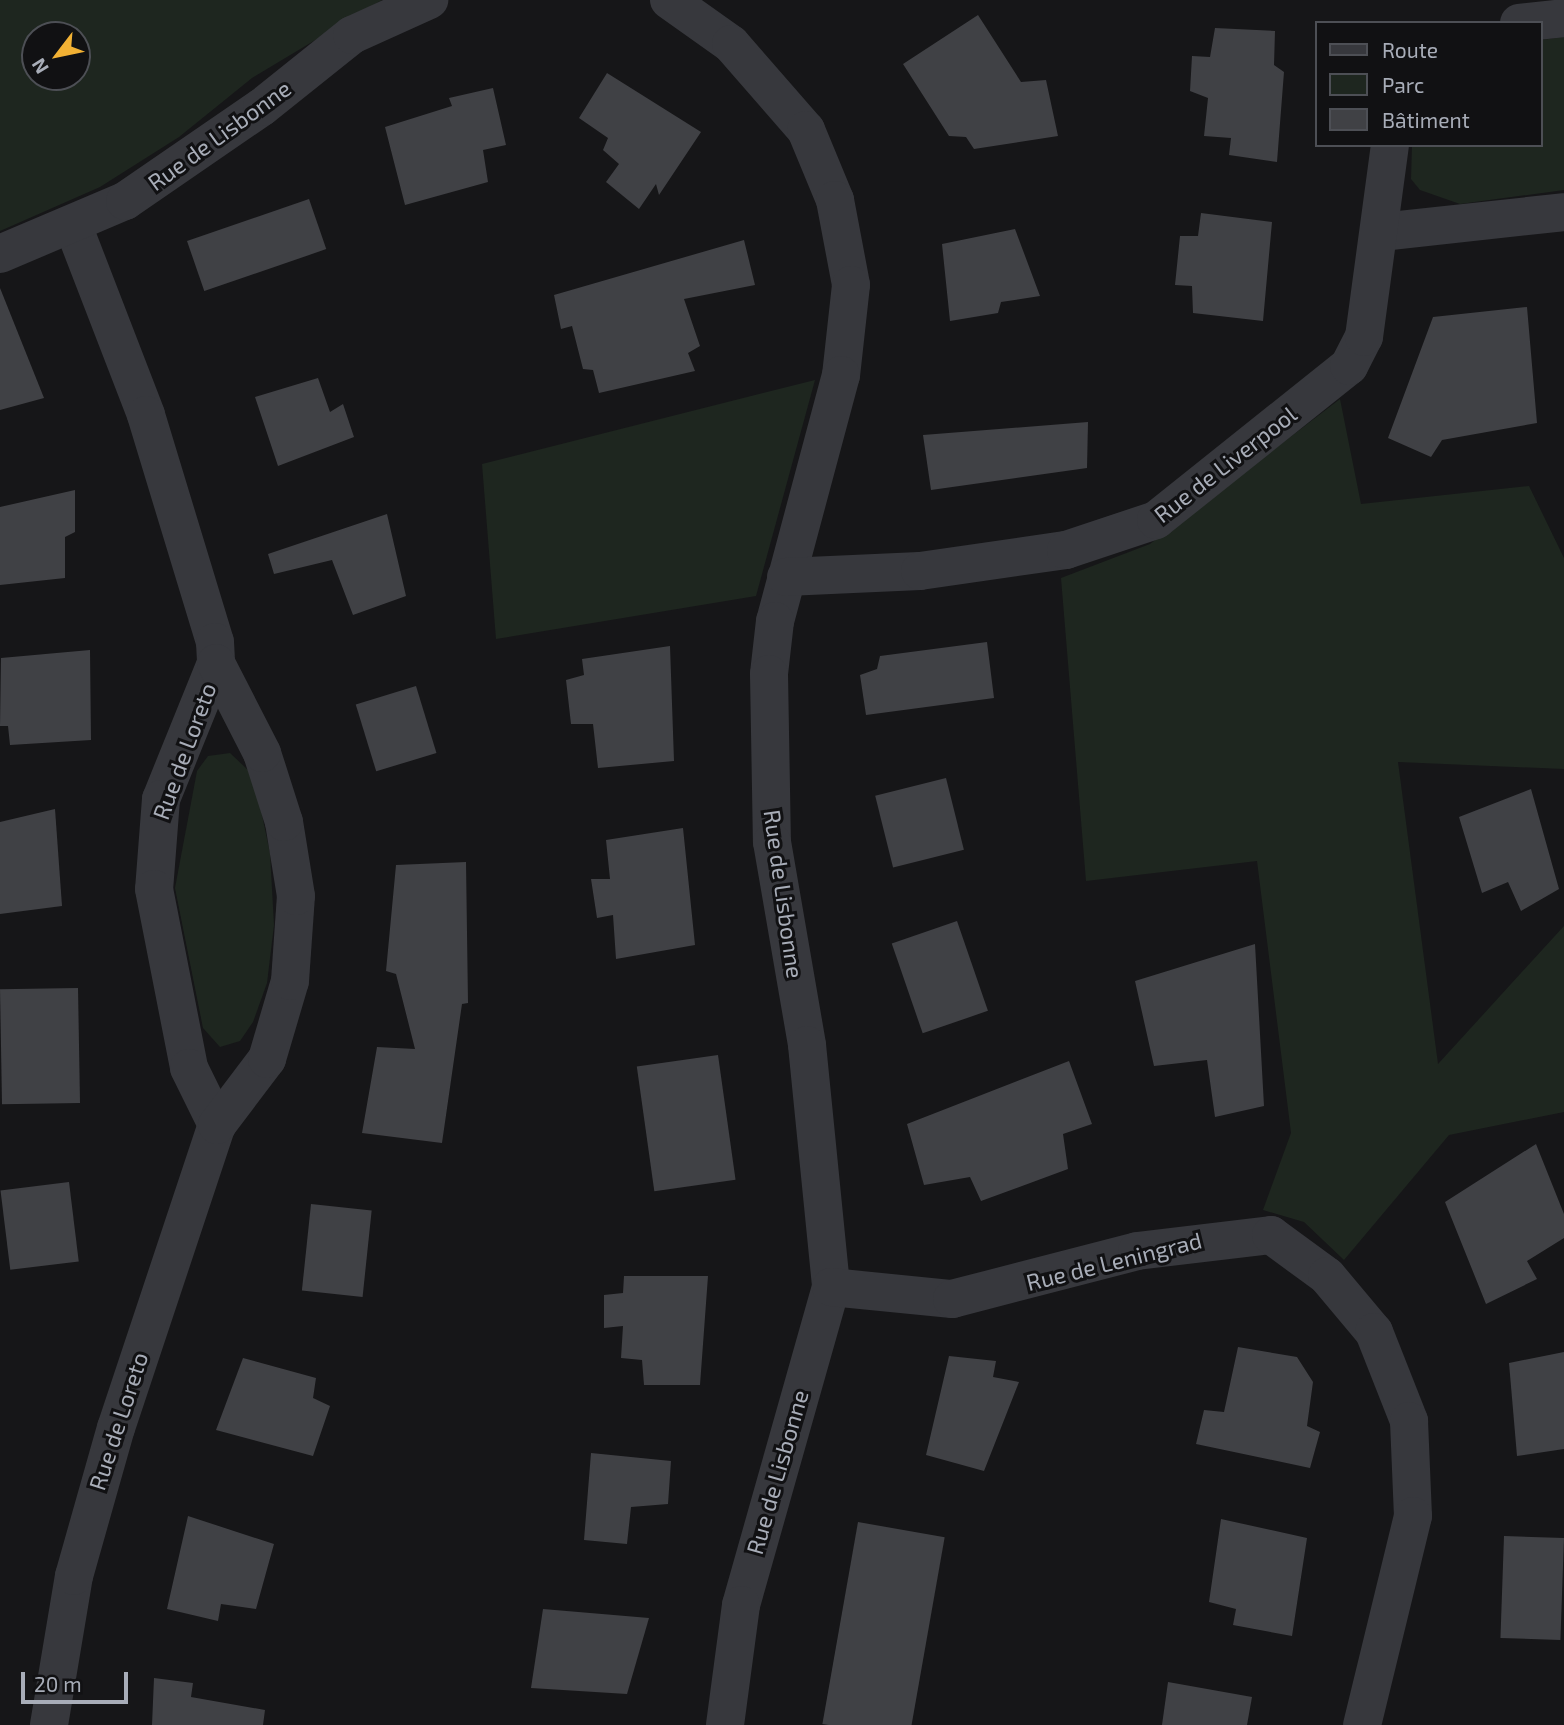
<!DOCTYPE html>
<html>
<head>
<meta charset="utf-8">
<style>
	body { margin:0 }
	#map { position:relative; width:1564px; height:1725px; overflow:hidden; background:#161618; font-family:"Exo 2",sans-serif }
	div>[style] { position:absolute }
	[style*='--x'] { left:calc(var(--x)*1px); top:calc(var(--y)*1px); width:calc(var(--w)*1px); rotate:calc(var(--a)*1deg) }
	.green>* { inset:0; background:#1e261f }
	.building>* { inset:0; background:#404145; transform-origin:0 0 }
	.minor>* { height:38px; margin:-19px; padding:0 19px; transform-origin:19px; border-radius:19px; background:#37383d }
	span { translate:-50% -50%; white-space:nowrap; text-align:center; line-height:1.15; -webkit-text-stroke:6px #111113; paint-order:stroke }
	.street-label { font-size:23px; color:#a8adb8 }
	.legend { position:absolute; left:1315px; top:21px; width:228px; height:126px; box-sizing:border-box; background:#111113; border:2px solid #4d4f55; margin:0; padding:9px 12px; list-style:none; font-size:21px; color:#a8adb8 }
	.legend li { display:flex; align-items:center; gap:14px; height:35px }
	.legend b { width:35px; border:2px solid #4d4f55 }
	.north { position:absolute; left:21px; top:21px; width:70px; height:70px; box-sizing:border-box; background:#111113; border:2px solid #4d4f55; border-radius:50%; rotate:238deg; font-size:19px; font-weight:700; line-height:28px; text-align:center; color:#a8adb8 }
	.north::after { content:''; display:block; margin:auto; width:24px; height:32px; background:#f2b134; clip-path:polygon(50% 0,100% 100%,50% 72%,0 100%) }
	.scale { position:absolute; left:21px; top:1672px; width:107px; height:32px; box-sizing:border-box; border:4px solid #a8adb8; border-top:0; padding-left:9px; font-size:21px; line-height:24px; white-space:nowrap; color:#a8adb8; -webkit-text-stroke:5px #111113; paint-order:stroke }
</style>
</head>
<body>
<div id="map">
	<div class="green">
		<i style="clip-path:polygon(evenodd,0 0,382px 0,252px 78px,179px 137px,100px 187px,0 231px,0 0,35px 35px,77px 35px,77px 77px,35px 77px,35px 35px)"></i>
		<i style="clip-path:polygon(1564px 37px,1564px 190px,1460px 204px,1420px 190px,1411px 179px,1412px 145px,1541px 145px,1541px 40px)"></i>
		<i style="clip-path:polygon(815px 380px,756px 596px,496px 639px,482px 464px)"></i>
		<i style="clip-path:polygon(1340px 399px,1361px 504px,1529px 486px,1564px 558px,1564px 769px,1398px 762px,1438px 1064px,1564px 926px,1564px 1112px,1449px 1135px,1344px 1260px,1304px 1222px,1263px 1210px,1291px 1133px,1257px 861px,1086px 881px,1061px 578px,1150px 544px)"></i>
		<i style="clip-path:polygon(230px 753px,248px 770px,259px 801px,270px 853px,274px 925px,267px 983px,253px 1022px,240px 1041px,220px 1047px,203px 1028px,175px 888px,197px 771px,208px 756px)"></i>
	</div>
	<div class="building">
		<i style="clip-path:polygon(978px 15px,1021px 82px,1046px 80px,1058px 136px,974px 149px,966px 137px,949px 136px,903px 64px)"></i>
		<i style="clip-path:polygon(1215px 28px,1275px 31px,1274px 65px,1284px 72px,1277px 162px,1229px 155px,1231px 138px,1204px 136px,1208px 98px,1190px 91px,1192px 56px,1210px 57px)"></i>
		<i style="clip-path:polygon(607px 73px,701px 132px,659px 195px,656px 184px,639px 209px,606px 182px,619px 164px,603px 150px,608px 138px,579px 118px)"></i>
		<i style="clip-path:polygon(493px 88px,506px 145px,483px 150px,488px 182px,405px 205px,385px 127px,452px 106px,449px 98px)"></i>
		<i style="left:309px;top:199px;width:53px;height:129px;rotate:71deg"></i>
		<i style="clip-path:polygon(1201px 213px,1272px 222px,1263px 321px,1193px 313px,1192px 286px,1175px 285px,1180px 236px,1198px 236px)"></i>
		<i style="clip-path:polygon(1015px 229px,1040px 296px,1001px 302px,998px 313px,950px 321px,942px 244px)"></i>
		<i style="clip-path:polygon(744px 240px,755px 285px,684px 299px,700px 346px,688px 353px,695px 371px,599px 393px,593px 370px,583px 369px,572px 326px,561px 329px,554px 295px)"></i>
		<i style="clip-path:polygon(0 288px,44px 398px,0 410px)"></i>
		<i style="clip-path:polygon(1527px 307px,1537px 423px,1442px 440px,1431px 457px,1388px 438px,1433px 317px)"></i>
		<i style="clip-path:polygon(318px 378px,330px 412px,343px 404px,354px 437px,278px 466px,255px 397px)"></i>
		<i style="clip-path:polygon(1088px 422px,1087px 468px,931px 490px,923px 435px)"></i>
		<i style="clip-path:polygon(75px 490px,75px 532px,65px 537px,65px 578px,0 585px,0 507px)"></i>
		<i style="clip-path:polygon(387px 514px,406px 596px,353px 615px,332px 560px,274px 574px,268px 554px)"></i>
		<i style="clip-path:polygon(987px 642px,994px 698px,866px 715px,860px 675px,877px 669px,880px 656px)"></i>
		<i style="clip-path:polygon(670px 646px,674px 761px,598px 768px,593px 724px,571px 724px,566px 680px,584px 675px,582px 659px)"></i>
		<i style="clip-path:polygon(90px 650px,91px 740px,10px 745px,8px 726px,0 726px,1px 658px)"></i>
		<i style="left:416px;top:686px;width:70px;height:63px;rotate:73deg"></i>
		<i style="left:946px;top:778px;width:74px;height:73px;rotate:76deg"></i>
		<i style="clip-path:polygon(1531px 789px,1559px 889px,1521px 911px,1508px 882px,1482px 893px,1459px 817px)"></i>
		<i style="clip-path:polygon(55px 809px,62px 906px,0 914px,0 822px)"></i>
		<i style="clip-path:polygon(683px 828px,695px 945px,616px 959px,613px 915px,597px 918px,591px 879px,610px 879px,606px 840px)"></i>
		<i style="clip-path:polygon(466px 862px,468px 1003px,462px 1004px,442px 1143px,362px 1133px,377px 1047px,415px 1049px,396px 974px,386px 971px,396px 865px)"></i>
		<i style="left:957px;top:921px;width:95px;height:69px;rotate:71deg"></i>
		<i style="clip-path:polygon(1255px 944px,1264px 1106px,1215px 1117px,1207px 1060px,1154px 1066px,1135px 981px)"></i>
		<i style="left:78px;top:988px;width:115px;height:78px;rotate:89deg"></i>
		<i style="left:718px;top:1055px;width:126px;height:82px;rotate:82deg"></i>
		<i style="clip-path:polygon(1069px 1061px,1092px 1124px,1063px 1134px,1068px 1169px,981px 1201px,970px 1177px,924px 1185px,907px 1124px)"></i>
		<i style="clip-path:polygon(1536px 1144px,1564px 1214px,1564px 1238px,1527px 1261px,1537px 1279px,1486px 1304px,1445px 1202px)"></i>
		<i style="left:69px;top:1182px;width:80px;height:69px;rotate:83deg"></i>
		<i style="left:311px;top:1204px;width:61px;height:87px;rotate:6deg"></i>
		<i style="clip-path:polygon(624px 1276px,708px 1276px,700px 1385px,644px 1385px,642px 1360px,621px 1358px,623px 1326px,604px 1328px,604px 1295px,623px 1293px)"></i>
		<i style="clip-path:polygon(1238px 1347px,1297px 1357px,1313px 1382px,1307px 1426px,1320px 1432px,1310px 1468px,1196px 1444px,1204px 1410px,1224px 1412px)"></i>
		<i style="clip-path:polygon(1564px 1352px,1564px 1449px,1517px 1456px,1509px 1363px)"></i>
		<i style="clip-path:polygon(949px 1356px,996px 1361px,993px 1377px,1019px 1382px,984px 1471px,926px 1455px)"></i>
		<i style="clip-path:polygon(243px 1358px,316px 1378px,313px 1398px,330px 1406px,313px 1456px,216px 1430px)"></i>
		<i style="clip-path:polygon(591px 1453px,671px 1461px,668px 1504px,631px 1507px,627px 1544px,584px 1540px)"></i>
		<i style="clip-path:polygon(188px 1516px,274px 1544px,256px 1609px,221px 1604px,218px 1621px,167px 1609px)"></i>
		<i style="clip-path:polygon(1221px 1519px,1307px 1538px,1292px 1636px,1233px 1625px,1236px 1609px,1209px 1602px)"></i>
		<i style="left:858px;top:1522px;width:88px;height:205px;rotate:10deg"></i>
		<i style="left:1504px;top:1536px;width:60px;height:102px;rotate:2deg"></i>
		<i style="clip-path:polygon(543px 1609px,649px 1618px,627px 1694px,531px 1688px)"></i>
		<i style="clip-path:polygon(154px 1678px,193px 1683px,191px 1697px,265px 1710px,263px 1725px,152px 1725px)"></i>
		<i style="clip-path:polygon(1168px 1682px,1252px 1697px,1247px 1725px,1162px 1725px)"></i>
	</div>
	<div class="minor">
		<i style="--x:669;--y:0;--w:76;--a:35.4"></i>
		<i style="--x:731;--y:44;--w:114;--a:48.9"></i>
		<i style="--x:806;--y:130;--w:76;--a:67.5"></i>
		<i style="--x:835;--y:200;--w:86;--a:79.3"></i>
		<i style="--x:851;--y:285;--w:91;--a:96.3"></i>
		<i style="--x:841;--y:375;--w:255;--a:105"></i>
		<i style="--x:775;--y:621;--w:53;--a:96.5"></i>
		<i style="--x:769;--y:674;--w:168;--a:89"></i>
		<i style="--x:772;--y:842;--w:206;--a:80.2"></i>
		<i style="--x:807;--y:1045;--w:243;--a:84.3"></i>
		<i style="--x:831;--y:1287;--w:330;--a:105.8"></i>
		<i style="--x:741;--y:1605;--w:121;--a:97.6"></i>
		<i style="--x:1519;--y:23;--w:45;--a:-6.3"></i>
		<i style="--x:74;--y:228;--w:200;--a:68.9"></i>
		<i style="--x:146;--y:415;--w:237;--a:73.1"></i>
		<i style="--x:215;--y:642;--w:21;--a:87"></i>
		<i style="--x:216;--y:663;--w:147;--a:112"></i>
		<i style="--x:161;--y:799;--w:90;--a:94.4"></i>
		<i style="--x:154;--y:889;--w:182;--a:78.9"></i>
		<i style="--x:189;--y:1068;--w:64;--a:63.8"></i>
		<i style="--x:1381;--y:232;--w:184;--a:-6.2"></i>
		<i style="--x:0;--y:254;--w:136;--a:-23"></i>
		<i style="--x:125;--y:201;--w:166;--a:-34.5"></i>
		<i style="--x:262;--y:107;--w:115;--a:-38.7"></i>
		<i style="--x:352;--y:35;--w:85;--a:-24.4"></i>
		<i style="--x:786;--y:577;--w:134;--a:-2.6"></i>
		<i style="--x:920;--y:571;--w:148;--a:-8.2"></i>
		<i style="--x:1066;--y:550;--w:95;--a:-18.4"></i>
		<i style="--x:1156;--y:520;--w:247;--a:-38.6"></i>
		<i style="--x:1349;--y:366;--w:33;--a:-63"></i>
		<i style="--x:1364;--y:337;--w:194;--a:-82.3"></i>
		<i style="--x:831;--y:1287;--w:122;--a:5.7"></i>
		<i style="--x:952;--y:1299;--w:191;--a:-14.5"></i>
		<i style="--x:1137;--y:1251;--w:135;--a:-6.8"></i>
		<i style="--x:1271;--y:1235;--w:69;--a:36.2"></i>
		<i style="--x:1327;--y:1276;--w:73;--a:50"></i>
		<i style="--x:1374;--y:1332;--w:96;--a:68.5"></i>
		<i style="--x:1409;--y:1421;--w:95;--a:87.6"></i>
		<i style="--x:1413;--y:1516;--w:215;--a:103.7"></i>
		<i style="--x:49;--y:1725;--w:151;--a:-80.5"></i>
		<i style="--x:74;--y:1576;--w:154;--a:-74.2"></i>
		<i style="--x:116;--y:1428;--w:319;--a:-71.6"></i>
		<i style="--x:217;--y:1125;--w:83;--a:-52.9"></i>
		<i style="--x:267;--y:1059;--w:81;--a:-73.6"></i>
		<i style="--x:290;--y:981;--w:85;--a:-86"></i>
		<i style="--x:296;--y:896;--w:75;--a:-99.2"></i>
		<i style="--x:284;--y:822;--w:72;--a:-107.7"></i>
		<i style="--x:262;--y:753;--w:101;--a:-117.1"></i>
	</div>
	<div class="street-label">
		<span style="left:219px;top:135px;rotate:-36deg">Rue de Lisbonne</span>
		<span style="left:1225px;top:464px;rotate:-38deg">Rue de Liverpool</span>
		<span style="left:184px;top:751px;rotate:-70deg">Rue de Loreto</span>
		<span style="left:784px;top:894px;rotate:82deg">Rue de Lisbonne</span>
		<span style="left:1114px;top:1261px;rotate:-14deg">Rue de Leningrad</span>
		<span style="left:118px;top:1421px;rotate:-72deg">Rue de Loreto</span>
		<span style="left:777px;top:1472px;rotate:-74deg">Rue de Lisbonne</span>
	</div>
	<ul class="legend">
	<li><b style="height:9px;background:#37383d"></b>Route</li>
	<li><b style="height:19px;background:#1e261f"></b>Parc</li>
	<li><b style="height:19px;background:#404145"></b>Bâtiment</li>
	</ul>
	<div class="north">N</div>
	<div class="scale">20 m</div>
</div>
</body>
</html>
